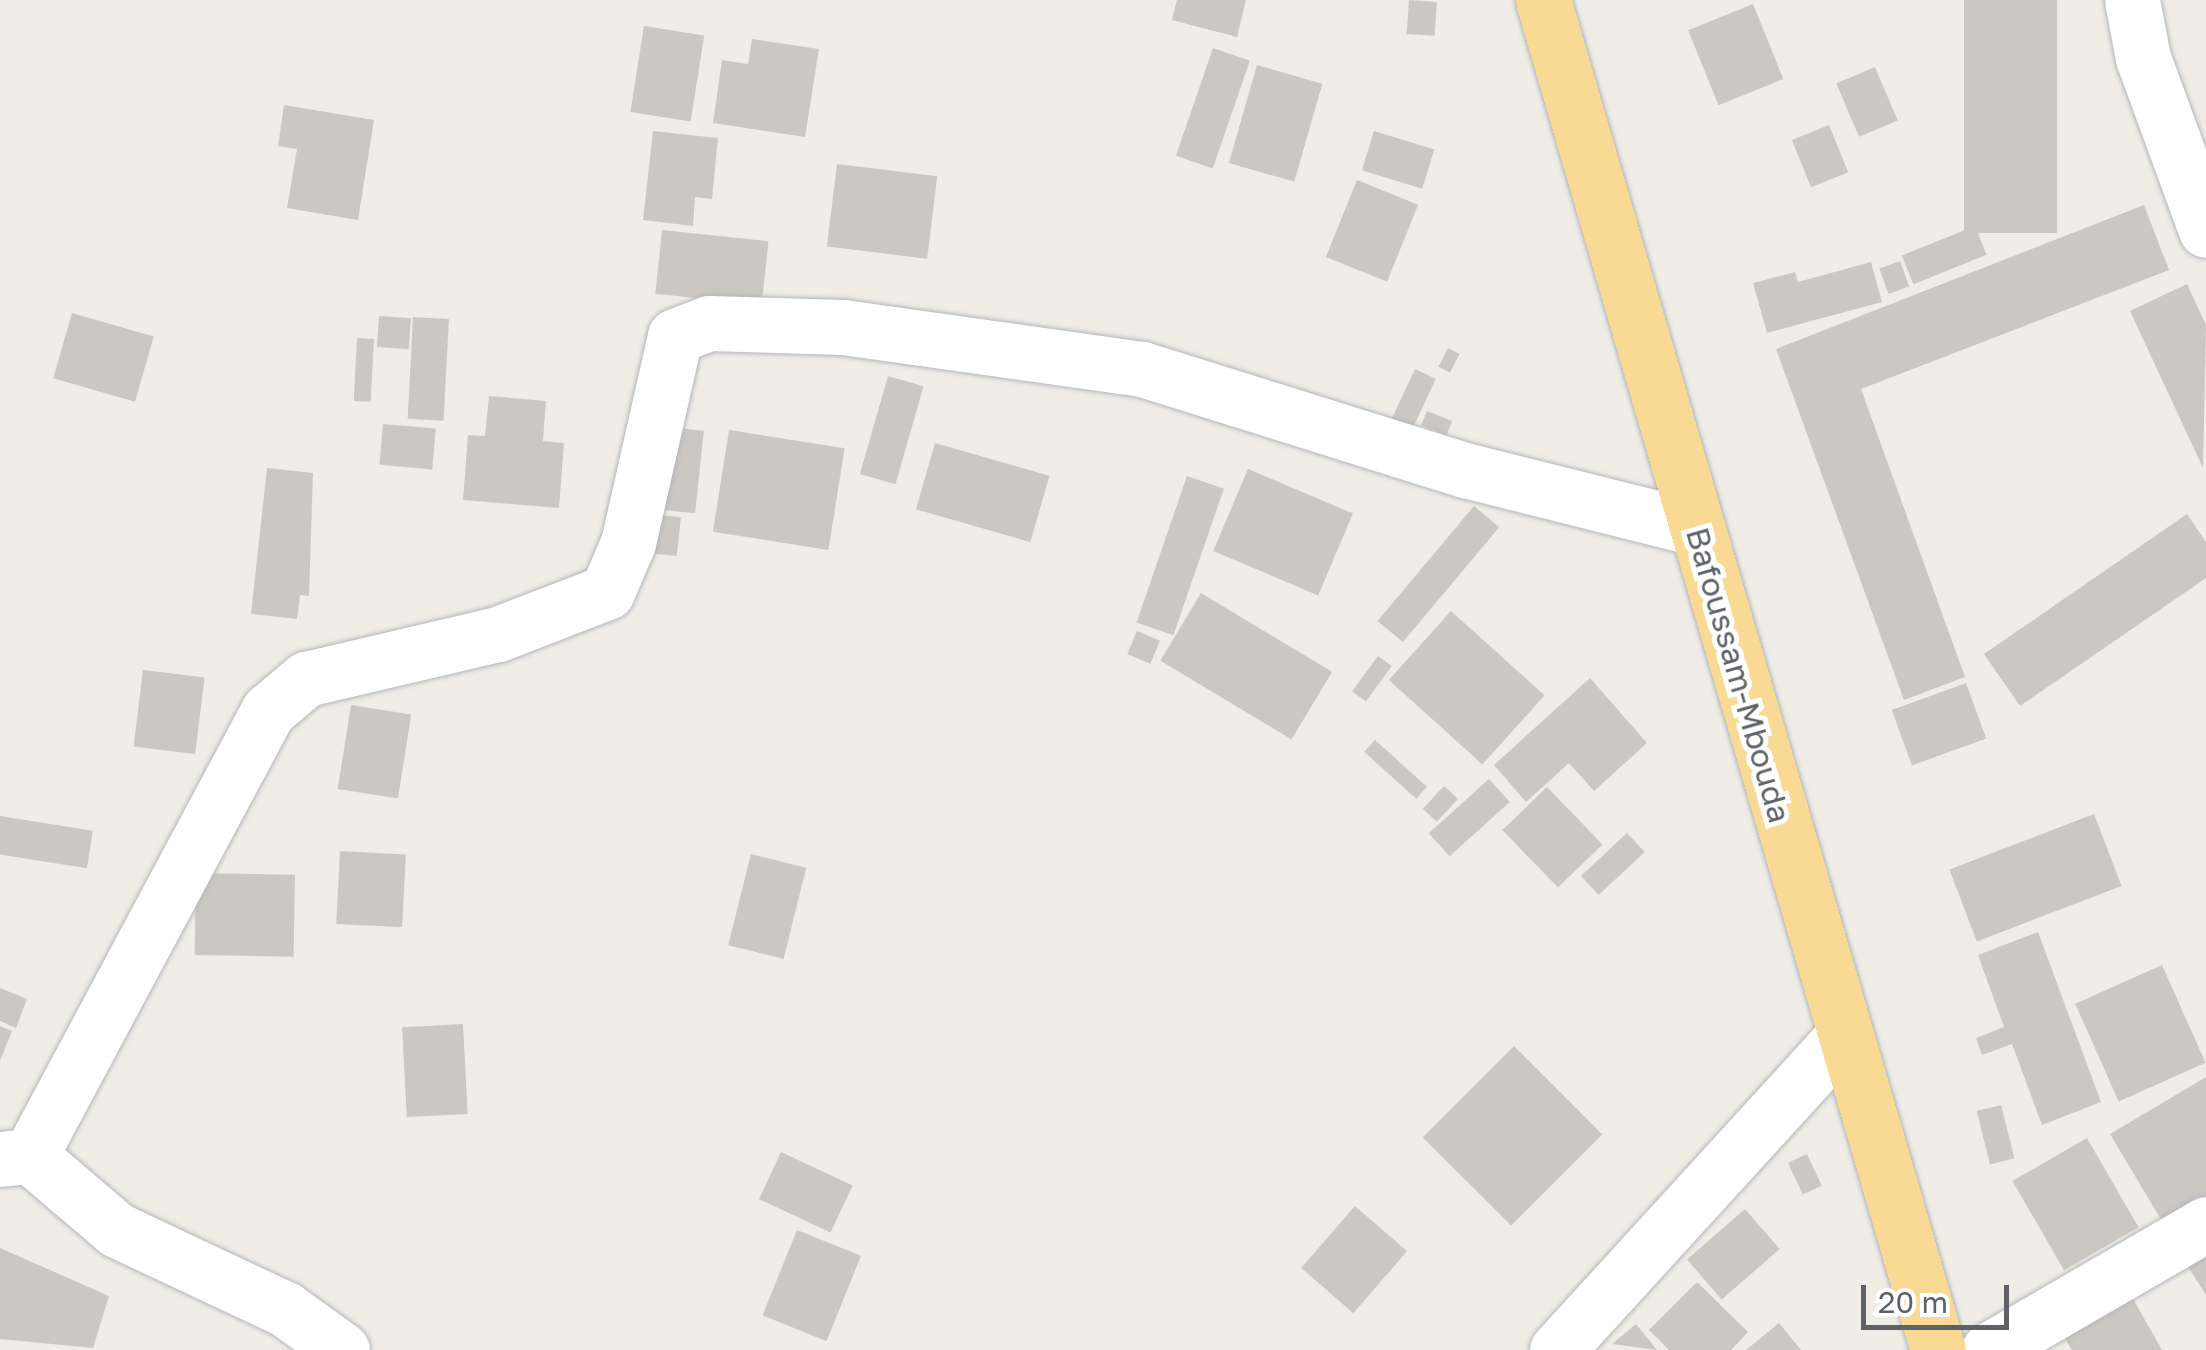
<!DOCTYPE html>
<html>
<head>
<meta charset="utf-8">
<style>
	body { margin:0 }
	#map { position:relative; width:2206px; height:1350px; overflow:hidden; background:#efede6; font-family:"Golos Text",sans-serif }
	div>[style] { position:absolute }
	[style*='--x'] { left:calc(var(--x)*1px); top:calc(var(--y)*1px); width:calc(var(--w)*1px); rotate:calc(var(--a)*1deg) }
	.building>* { inset:0; background:#cbc8c3; transform-origin:0 0 }
	.roads { filter:drop-shadow(0 0 2px #b3b6ba) drop-shadow(0 0 2px #b3b6ba) }
	.minor>* { height:55px; margin:-27.5px; padding:0 27.5px; transform-origin:27.5px; border-radius:27.5px; background:#fff }
	.highway>* { height:55px; margin:-27.5px; padding:0 27.5px; transform-origin:27.5px; border-radius:27.5px; background:#f8da94 }
	span { translate:-50% -50%; white-space:nowrap; text-align:center; line-height:1.15; -webkit-text-stroke:10px #fff; paint-order:stroke }
	.street-label { font-size:32px; color:#5e6266 }
	.scale { position:absolute; left:1861px; top:1285px; width:148px; height:45px; box-sizing:border-box; border:5px solid #5e6266; border-top:0; padding-left:12px; font-size:30px; line-height:35px; white-space:nowrap; color:#5e6266; -webkit-text-stroke:8px #fff; paint-order:stroke }
</style>
</head>
<body>
<div id="map">
	<div class="building">
		<i style="clip-path:polygon(1177px 0,1246px 0,1237px 37px,1172px 20px)"></i>
		<i style="left:1409px;top:0;width:28px;height:34px;rotate:4deg"></i>
		<i style="left:1964px;top:0;width:93px;height:233px"></i>
		<i style="left:1753px;top:4px;width:81px;height:70px;rotate:68deg"></i>
		<i style="left:644px;top:26px;width:61px;height:87px;rotate:9deg"></i>
		<i style="clip-path:polygon(752px 39px,819px 49px,805px 137px,713px 123px,722px 60px,748px 64px)"></i>
		<i style="left:1213px;top:48px;width:39px;height:114px;rotate:19deg"></i>
		<i style="left:1257px;top:65px;width:68px;height:102px;rotate:16deg"></i>
		<i style="left:1875px;top:67px;width:58px;height:42px;rotate:67deg"></i>
		<i style="clip-path:polygon(284px 105px,374px 120px,358px 220px,287px 208px,297px 149px,278px 146px)"></i>
		<i style="left:1829px;top:125px;width:51px;height:40px;rotate:68deg"></i>
		<i style="clip-path:polygon(653px 131px,718px 138px,712px 199px,695px 197px,693px 226px,643px 220px)"></i>
		<i style="left:1374px;top:131px;width:63px;height:41px;rotate:17deg"></i>
		<i style="left:837px;top:164px;width:101px;height:83px;rotate:7deg"></i>
		<i style="left:1357px;top:180px;width:66px;height:83px;rotate:22deg"></i>
		<i style="clip-path:polygon(2144px 205px,2169px 270px,1861px 389px,1965px 677px,1904px 700px,1776px 349px)"></i>
		<i style="left:1975px;top:226px;width:31px;height:79px;rotate:68deg"></i>
		<i style="left:662px;top:230px;width:107px;height:64px;rotate:6deg"></i>
		<i style="left:1900px;top:261px;width:27px;height:22px;rotate:70deg"></i>
		<i style="clip-path:polygon(1871px 262px,1882px 302px,1767px 333px,1753px 283px,1795px 272px,1798px 282px)"></i>
		<i style="clip-path:polygon(2187px 284px,2206px 325px,2203px 468px,2130px 311px)"></i>
		<i style="left:72px;top:313px;width:85px;height:68px;rotate:16deg"></i>
		<i style="left:379px;top:316px;width:32px;height:31px;rotate:4deg"></i>
		<i style="left:413px;top:317px;width:36px;height:102px;rotate:3deg"></i>
		<i style="left:357px;top:338px;width:17px;height:63px;rotate:3deg"></i>
		<i style="left:1448px;top:348px;width:13px;height:21px;rotate:27deg"></i>
		<i style="left:1415px;top:369px;width:23px;height:64px;rotate:25deg"></i>
		<i style="left:888px;top:376px;width:37px;height:102px;rotate:16deg"></i>
		<i style="clip-path:polygon(489px 396px,546px 401px,543px 441px,564px 443px,559px 508px,463px 500px,468px 435px,485px 436px)"></i>
		<i style="left:1427px;top:411px;width:27px;height:15px;rotate:22deg"></i>
		<i style="left:383px;top:424px;width:53px;height:41px;rotate:5deg"></i>
		<i style="left:668px;top:427px;width:36px;height:83px;rotate:6deg"></i>
		<i style="left:729px;top:430px;width:117px;height:103px;rotate:9deg"></i>
		<i style="left:935px;top:443px;width:119px;height:69px;rotate:16deg"></i>
		<i style="clip-path:polygon(267px 468px,313px 473px,309px 596px,300px 595px,297px 619px,251px 614px)"></i>
		<i style="left:1248px;top:469px;width:114px;height:89px;rotate:23deg"></i>
		<i style="left:1187px;top:476px;width:39px;height:155px;rotate:19deg"></i>
		<i style="left:1474px;top:506px;width:33px;height:150px;rotate:40deg"></i>
		<i style="left:650px;top:514px;width:31px;height:39px;rotate:6deg"></i>
		<i style="clip-path:polygon(2187px 514px,2206px 542px,2206px 578px,2020px 706px,1984px 654px)"></i>
		<i style="left:1201px;top:593px;width:153px;height:79px;rotate:31deg"></i>
		<i style="left:1451px;top:611px;width:126px;height:93px;rotate:42deg"></i>
		<i style="left:1137px;top:631px;width:25px;height:25px;rotate:23deg"></i>
		<i style="left:1378px;top:656px;width:17px;height:44px;rotate:36deg"></i>
		<i style="left:143px;top:670px;width:62px;height:77px;rotate:7deg"></i>
		<i style="clip-path:polygon(1590px 678px,1647px 743px,1594px 791px,1569px 763px,1526px 802px,1494px 765px)"></i>
		<i style="left:1966px;top:683px;width:59px;height:79px;rotate:70deg"></i>
		<i style="left:351px;top:705px;width:61px;height:85px;rotate:9deg"></i>
		<i style="left:1375px;top:740px;width:70px;height:16px;rotate:42deg"></i>
		<i style="left:1489px;top:779px;width:31px;height:81px;rotate:48deg"></i>
		<i style="left:1444px;top:786px;width:19px;height:31px;rotate:43deg"></i>
		<i style="left:1547px;top:787px;width:80px;height:62px;rotate:46deg"></i>
		<i style="left:2094px;top:814px;width:77px;height:155px;rotate:69deg"></i>
		<i style="left:0;top:816px;width:94px;height:38px;rotate:9deg"></i>
		<i style="left:1627px;top:833px;width:26px;height:63px;rotate:47deg"></i>
		<i style="left:340px;top:851px;width:66px;height:73px;rotate:3deg"></i>
		<i style="left:751px;top:854px;width:57px;height:94px;rotate:14deg"></i>
		<i style="left:196px;top:873px;width:99px;height:82px;rotate:1deg"></i>
		<i style="clip-path:polygon(2038px 932px,2101px 1102px,2042px 1125px,2012px 1044px,1982px 1055px,1976px 1038px,2004px 1027px,1978px 955px)"></i>
		<i style="left:2162px;top:965px;width:107px;height:95px;rotate:66deg"></i>
		<i style="clip-path:polygon(0 988px,27px 999px,16px 1028px,0 1021px)"></i>
		<i style="left:463px;top:1024px;width:90px;height:61px;rotate:87deg"></i>
		<i style="clip-path:polygon(0 1026px,12px 1031px,0 1061px)"></i>
		<i style="left:1514px;top:1046px;width:125px;height:129px;rotate:45deg"></i>
		<i style="clip-path:polygon(2206px 1077px,2206px 1198px,2163px 1223px,2110px 1134px)"></i>
		<i style="left:2001px;top:1105px;width:55px;height:25px;rotate:76deg"></i>
		<i style="left:2087px;top:1138px;width:103px;height:86px;rotate:60deg"></i>
		<i style="left:781px;top:1152px;width:79px;height:52px;rotate:25deg"></i>
		<i style="left:1807px;top:1154px;width:35px;height:21px;rotate:65deg"></i>
		<i style="left:1355px;top:1206px;width:69px;height:82px;rotate:41deg"></i>
		<i style="left:1745px;top:1209px;width:53px;height:77px;rotate:49deg"></i>
		<i style="left:797px;top:1230px;width:69px;height:92px;rotate:22deg"></i>
		<i style="clip-path:polygon(0 1248px,109px 1296px,93px 1348px,0 1339px)"></i>
		<i style="clip-path:polygon(2206px 1248px,2206px 1295px,2185px 1262px)"></i>
		<i style="clip-path:polygon(1697px 1282px,1748px 1332px,1731px 1350px,1669px 1350px,1649px 1330px)"></i>
		<i style="clip-path:polygon(2128px 1290px,2162px 1350px,2072px 1350px,2060px 1331px)"></i>
		<i style="clip-path:polygon(1779px 1323px,1801px 1350px,1746px 1350px)"></i>
		<i style="clip-path:polygon(1636px 1324px,1657px 1350px,1612px 1344px)"></i>
	</div>
	<div class="roads">
		<div class="minor">
			<i style="--x:2132;--y:0;--w:59;--a:79.3"></i>
			<i style="--x:2143;--y:58;--w:183;--a:69.9"></i>
			<i style="--x:30;--y:1156;--w:505;--a:-61.86"></i>
			<i style="--x:268;--y:711;--w:50;--a:-40.1"></i>
			<i style="--x:306;--y:679;--w:197;--a:-13.2"></i>
			<i style="--x:498;--y:634;--w:117;--a:-21.1"></i>
			<i style="--x:607;--y:592;--w:53;--a:-66.8"></i>
			<i style="--x:628;--y:543;--w:212;--a:-77.2"></i>
			<i style="--x:675;--y:336;--w:36;--a:-21"></i>
			<i style="--x:709;--y:323;--w:134;--a:1.7"></i>
			<i style="--x:843;--y:327;--w:302;--a:8"></i>
			<i style="--x:1142;--y:369;--w:338;--a:17.4"></i>
			<i style="--x:1465;--y:470;--w:238;--a:14.1"></i>
			<i style="--x:0;--y:1159;--w:30;--a:-6"></i>
			<i style="--x:30;--y:1156;--w:114;--a:40.4"></i>
			<i style="--x:117;--y:1230;--w:186;--a:25.2"></i>
			<i style="--x:285;--y:1309;--w:70;--a:35.7"></i>
			<i style="--x:1557;--y:1350;--w:425;--a:-47.6"></i>
			<i style="--x:1989;--y:1350;--w:251;--a:-30.1"></i>
		</div>
		<div class="highway">
			<i style="--x:1543;--y:0;--w:1407;--a:73.69"></i>
		</div>
	</div>
	<div class="street-label">
		<span style="left:1739px;top:675px;rotate:74deg">Bafoussam-Mbouda</span>
	</div>
	<div class="scale">20 m</div>
</div>
</body>
</html>
